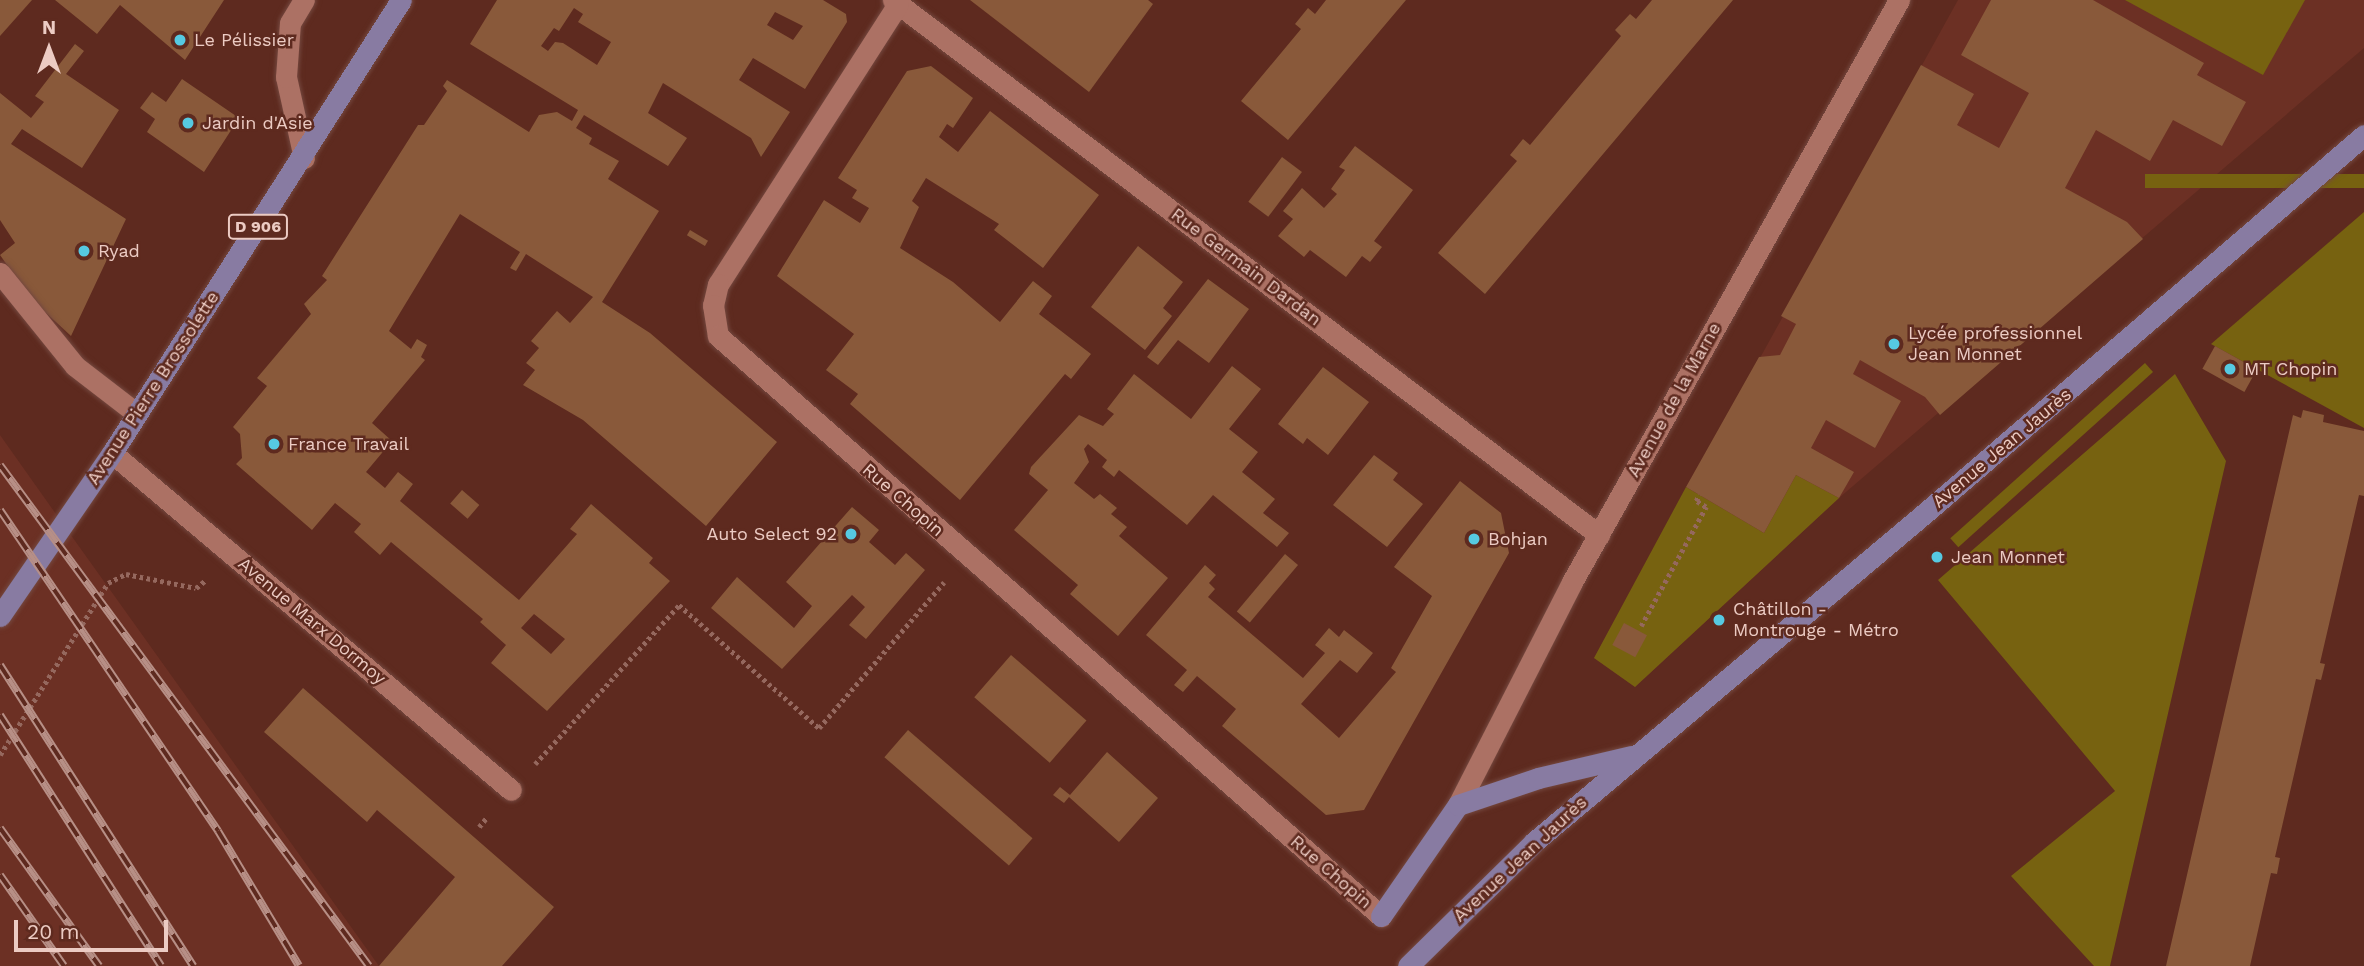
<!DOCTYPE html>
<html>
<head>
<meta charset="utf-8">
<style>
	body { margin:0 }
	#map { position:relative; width:2364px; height:966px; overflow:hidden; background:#5e2a1f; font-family:"Work Sans",sans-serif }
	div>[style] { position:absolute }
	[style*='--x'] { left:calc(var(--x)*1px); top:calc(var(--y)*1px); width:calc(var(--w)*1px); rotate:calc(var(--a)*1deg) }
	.built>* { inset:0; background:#6c3024 }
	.green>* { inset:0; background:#776210; transform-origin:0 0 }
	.building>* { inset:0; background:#89593a; transform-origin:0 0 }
	.path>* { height:4.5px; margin-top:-2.25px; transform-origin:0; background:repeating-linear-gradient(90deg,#95685e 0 3.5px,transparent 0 7px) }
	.roads { filter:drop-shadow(0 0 2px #74483f) drop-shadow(0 0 2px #74483f) }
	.minor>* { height:21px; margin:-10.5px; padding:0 10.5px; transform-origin:10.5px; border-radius:10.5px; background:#ac7164 }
	.major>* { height:21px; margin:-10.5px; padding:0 10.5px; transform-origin:10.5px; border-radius:10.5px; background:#887ba2 }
	.rail>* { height:8px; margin-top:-4px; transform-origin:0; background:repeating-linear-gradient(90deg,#5e2a1f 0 16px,#b78f86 0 32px); box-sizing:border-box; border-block:2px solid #b78f86 }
	.dots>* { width:19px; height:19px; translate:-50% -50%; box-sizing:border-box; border:4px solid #5e2a1f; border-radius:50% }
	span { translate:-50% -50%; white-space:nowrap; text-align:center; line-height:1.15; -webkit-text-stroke:5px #5e2a1f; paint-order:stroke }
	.shield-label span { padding:2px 5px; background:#5e2a1f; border:2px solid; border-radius:5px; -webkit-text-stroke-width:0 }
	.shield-label { font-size:16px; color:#eccbc3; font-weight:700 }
	.poi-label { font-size:18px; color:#eccbc3 }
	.left { translate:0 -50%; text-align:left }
	.right { translate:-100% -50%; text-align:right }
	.street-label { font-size:18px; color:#eccbc3 }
	.north { position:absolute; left:14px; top:14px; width:70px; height:70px; -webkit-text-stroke:5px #5e2a1f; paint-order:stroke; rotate:0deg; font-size:19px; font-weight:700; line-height:28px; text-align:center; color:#eccbc3 }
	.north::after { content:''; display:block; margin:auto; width:24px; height:32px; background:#eccbc3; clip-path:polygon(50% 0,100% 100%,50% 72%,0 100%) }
	.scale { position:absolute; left:14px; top:920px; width:154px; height:32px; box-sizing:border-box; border:4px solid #eccbc3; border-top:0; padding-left:9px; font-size:21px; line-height:24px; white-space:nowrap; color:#eccbc3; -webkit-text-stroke:5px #5e2a1f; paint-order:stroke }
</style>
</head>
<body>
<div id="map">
	<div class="built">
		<i style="clip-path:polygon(1958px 0,2364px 0,2364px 48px,1839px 498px,1635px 687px,1594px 658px)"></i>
		<i style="clip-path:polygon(0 435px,63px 524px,379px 966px,0 966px)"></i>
	</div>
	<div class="green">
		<i style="clip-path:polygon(2125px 0,2305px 0,2263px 75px)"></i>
		<i style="left:2364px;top:174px;width:14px;height:219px;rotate:90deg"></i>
		<i style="clip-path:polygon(2364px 212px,2364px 428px,2211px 344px)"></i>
		<i style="left:2145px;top:363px;width:12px;height:262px;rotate:48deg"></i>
		<i style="clip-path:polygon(2175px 374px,2226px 461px,2110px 966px,2094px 966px,2011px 876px,2115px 791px,1938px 580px)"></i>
		<i style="clip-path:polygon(1796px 475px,1839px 498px,1635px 687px,1594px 658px,1686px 487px,1764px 533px)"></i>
	</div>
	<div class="building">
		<i style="clip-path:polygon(0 0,32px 0,0 36px)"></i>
		<i style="clip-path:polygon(55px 0,224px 0,185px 60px,120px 5px,97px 34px)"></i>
		<i style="clip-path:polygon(evenodd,497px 0,823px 0,846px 14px,847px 22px,805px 89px,753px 58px,739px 80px,790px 112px,761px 157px,751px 138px,663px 83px,648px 113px,687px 138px,668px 166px,584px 115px,576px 128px,592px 138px,589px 144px,619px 161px,608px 179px,659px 211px,602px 302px,650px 333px,777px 442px,706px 526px,583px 420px,523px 385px,535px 370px,526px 363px,539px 348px,531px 341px,557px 311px,570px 323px,593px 297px,526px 254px,516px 271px,510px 268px,520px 252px,460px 214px,389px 331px,411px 349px,417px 339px,427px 345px,421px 357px,425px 360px,372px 423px,392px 441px,366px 472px,385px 488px,398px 472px,413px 484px,400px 501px,519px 600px,577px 534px,570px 529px,591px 504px,653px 558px,649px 563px,670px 581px,547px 711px,491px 663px,506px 645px,480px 622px,483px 619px,391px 542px,380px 555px,354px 532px,361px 524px,335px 503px,312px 530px,236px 464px,242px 458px,240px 434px,233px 427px,267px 386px,257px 378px,311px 314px,304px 304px,327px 280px,322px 276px,418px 125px,424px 125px,447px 91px,443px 86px,447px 80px,529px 132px,539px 115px,557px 112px,572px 121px,578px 110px,470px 44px,497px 0,574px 8px,583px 14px,578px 22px,611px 42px,597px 65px,563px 43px,555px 42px,548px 51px,541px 46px,554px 28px,559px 31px,574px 8px,497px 0,775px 12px,803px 26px,793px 40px,767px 25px,775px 12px,497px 0,534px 614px,565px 639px,551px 654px,521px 628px,534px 614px)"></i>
		<i style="clip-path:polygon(970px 0,1148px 0,1153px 4px,1089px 92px)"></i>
		<i style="clip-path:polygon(1326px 0,1406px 0,1288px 140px,1241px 101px,1301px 29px,1295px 24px,1308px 8px,1315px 14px)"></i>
		<i style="clip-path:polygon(1652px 0,1733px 0,1485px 294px,1438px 253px,1517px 161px,1510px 155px,1523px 139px,1530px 145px,1621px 36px,1615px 30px,1630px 14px,1636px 19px)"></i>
		<i style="clip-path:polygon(1991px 0,2093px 0,2204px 63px,2197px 75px,2246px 102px,2222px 146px,2173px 120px,2150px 161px,2096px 130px,2065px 188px,2127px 222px,2143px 239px,1940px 415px,1925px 397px,1860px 360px,1853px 374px,1901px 401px,1875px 448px,1826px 420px,1811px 448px,1854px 472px,1839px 498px,1796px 475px,1764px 533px,1686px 487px,1759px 357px,1780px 355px,1796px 324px,1781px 316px,1921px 65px,1974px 94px,1957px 125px,1999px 148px,2029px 93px,1961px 55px)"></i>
		<i style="clip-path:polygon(75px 44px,84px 51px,66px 74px,119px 110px,82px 168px,22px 129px,11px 144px,126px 219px,71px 336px,31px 299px,0 255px,15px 243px,0 220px,0 93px,31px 118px,44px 102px,35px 96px)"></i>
		<i style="clip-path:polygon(931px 66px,973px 98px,953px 128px,947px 124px,939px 137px,958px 152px,990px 111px,1099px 195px,1043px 268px,994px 230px,999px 224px,926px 178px,912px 201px,919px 207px,900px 248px,953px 282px,1000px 322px,1033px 281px,1052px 296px,1039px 314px,1091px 354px,1071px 379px,1065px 374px,960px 500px,850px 404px,858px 394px,826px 370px,854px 334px,777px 276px,824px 200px,860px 223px,869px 208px,852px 198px,857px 190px,838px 178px,907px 71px)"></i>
		<i style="clip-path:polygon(182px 79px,239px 118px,204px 172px,147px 132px,155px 119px,140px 108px,152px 92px,166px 102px)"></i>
		<i style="clip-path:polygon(1355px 146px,1413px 190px,1374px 241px,1382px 247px,1370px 262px,1362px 256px,1346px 277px,1310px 250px,1304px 257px,1278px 236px,1293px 219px,1283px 211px,1302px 188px,1324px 208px,1337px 194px,1331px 189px,1345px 170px,1339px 167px)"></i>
		<i style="left:1282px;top:157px;width:25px;height:56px;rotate:37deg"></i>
		<i style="left:690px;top:230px;width:21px;height:6px;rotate:31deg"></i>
		<i style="clip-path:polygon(1138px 246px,1183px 282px,1163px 308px,1172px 316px,1145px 350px,1091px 307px)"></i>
		<i style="clip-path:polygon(1208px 279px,1249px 309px,1209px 363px,1178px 340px,1158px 365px,1147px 357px)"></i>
		<i style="left:2215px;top:346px;width:48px;height:26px;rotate:29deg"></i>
		<i style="clip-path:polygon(1232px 366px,1261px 389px,1229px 429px,1258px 452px,1242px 472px,1275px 499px,1263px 513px,1289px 533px,1277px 547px,1213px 495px,1187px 525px,1119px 470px,1114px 477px,1102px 467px,1107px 460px,1088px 444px,1084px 449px,1089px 462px,1074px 483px,1094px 499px,1100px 494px,1117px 508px,1111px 514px,1127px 527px,1119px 536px,1168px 578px,1118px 636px,1070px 594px,1078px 585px,1014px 530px,1048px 490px,1029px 474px,1031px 467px,1079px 415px,1103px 426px,1114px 414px,1107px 409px,1134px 374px,1191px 419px)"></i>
		<i style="clip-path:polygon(1323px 367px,1369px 402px,1328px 455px,1307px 438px,1303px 444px,1278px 424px)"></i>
		<i style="clip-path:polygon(2303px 410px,2324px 415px,2323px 422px,2364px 431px,2364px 496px,2359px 495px,2320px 663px,2325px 664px,2321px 680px,2316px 679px,2275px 857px,2280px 858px,2277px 874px,2271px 873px,2250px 966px,2166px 966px,2293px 415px,2301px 418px)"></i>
		<i style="clip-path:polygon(1374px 455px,1398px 473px,1393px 480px,1423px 504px,1387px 547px,1333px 505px)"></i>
		<i style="clip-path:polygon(1460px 481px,1501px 513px,1509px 553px,1364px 810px,1326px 815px,1222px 726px,1236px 709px,1197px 676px,1183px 692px,1174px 685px,1187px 670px,1146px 635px,1205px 565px,1216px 575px,1209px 583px,1215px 589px,1208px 597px,1303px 678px,1325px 653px,1315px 645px,1329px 628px,1339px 637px,1344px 630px,1373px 653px,1357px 673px,1340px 660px,1301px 704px,1339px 738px,1396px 672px,1391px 668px,1432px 596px,1394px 567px)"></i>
		<i style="left:462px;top:490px;width:23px;height:18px;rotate:41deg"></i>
		<i style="clip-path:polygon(852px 507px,879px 530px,869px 542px,895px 565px,906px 553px,925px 570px,866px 639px,849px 625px,865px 607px,852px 595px,782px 669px,711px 608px,737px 577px,794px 628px,812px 606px,786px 582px)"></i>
		<i style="left:1285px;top:554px;width:17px;height:75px;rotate:40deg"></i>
		<i style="left:1624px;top:623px;width:26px;height:25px;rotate:28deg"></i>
		<i style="left:1011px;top:655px;width:100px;height:56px;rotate:41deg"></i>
		<i style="clip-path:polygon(303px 688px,554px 907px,502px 966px,379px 966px,455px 877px,377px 810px,367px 822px,264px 732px)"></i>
		<i style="left:908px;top:730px;width:165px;height:36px;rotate:41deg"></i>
		<i style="clip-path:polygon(1107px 752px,1158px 798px,1119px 842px,1069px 797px,1064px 803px,1053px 795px,1060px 787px,1070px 795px)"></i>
	</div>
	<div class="path">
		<i style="--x:1641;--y:626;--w:136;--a:-61.4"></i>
		<i style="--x:1706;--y:507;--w:12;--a:-149"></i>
		<i style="--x:1696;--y:501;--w:7;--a:-63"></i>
		<i style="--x:0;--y:755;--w:203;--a:-57.9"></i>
		<i style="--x:108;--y:583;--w:20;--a:-27"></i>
		<i style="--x:126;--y:574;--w:71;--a:11.3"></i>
		<i style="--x:196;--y:588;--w:13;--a:-39"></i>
		<i style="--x:535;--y:764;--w:215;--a:-47.8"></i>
		<i style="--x:679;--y:605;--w:186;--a:41.3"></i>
		<i style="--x:819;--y:728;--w:192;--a:-49.4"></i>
		<i style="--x:479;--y:827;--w:13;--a:-51"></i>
	</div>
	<div class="roads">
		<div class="minor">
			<i style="--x:893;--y:0;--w:886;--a:37.15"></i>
			<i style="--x:898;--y:4;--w:333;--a:122.7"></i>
			<i style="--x:718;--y:284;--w:22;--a:103"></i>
			<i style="--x:713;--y:305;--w:31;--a:81"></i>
			<i style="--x:718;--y:336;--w:881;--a:41.18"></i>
			<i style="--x:304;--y:158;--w:83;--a:-102.5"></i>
			<i style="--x:286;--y:77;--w:54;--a:-85.8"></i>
			<i style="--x:290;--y:23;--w:27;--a:-59"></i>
			<i style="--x:0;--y:273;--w:119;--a:51.1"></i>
			<i style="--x:75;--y:366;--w:77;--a:37.6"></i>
			<i style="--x:112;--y:453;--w:522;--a:40.18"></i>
			<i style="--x:1458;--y:805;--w:250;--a:-62.9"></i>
			<i style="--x:1572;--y:582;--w:668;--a:-60.67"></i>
		</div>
		<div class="major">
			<i style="--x:0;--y:616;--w:198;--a:-55.5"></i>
			<i style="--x:112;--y:453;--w:537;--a:-57.46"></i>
			<i style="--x:1381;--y:916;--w:135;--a:-55.3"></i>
			<i style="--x:1458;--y:805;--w:84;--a:-18.6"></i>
			<i style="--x:1538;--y:778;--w:96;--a:-13.3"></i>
			<i style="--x:1408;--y:966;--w:177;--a:-44.5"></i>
			<i style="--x:1534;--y:842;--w:511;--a:-40.08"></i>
			<i style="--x:1925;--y:513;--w:579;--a:-40.73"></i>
		</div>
	</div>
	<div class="rail">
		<i style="--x:0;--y:465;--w:622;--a:53.63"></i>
		<i style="--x:0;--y:510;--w:388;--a:55.8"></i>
		<i style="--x:218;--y:831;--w:157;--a:59"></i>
		<i style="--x:0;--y:665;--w:358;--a:57.3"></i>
		<i style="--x:0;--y:715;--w:298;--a:57.3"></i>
		<i style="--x:0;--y:828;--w:170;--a:54.3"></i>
		<i style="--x:0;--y:875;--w:111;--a:54.9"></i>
	</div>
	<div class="dots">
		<i style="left:180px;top:40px;background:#56c9e1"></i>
		<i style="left:188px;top:123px;background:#56c9e1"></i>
		<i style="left:84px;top:251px;background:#56c9e1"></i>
		<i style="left:1894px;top:344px;background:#56c9e1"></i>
		<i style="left:2230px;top:369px;background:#56c9e1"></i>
		<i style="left:274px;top:444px;background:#56c9e1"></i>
		<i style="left:851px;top:534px;background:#56c9e1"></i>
		<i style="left:1474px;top:539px;background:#56c9e1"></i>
		<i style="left:1937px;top:557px;background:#56c9e1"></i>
		<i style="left:1719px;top:620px;background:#56c9e1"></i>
	</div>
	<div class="shield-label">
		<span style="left:258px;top:227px">D 906</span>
	</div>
	<div class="poi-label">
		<span class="left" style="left:194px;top:40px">Le Pélissier</span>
		<span class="left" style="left:202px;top:123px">Jardin d'Asie</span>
		<span class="left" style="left:98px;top:251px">Ryad</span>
		<span class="left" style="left:1908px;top:344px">Lycée professionnel<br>Jean Monnet</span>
		<span class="left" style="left:2244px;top:369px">MT Chopin</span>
		<span class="left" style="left:288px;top:444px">France Travail</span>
		<span class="right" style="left:837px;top:534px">Auto Select 92</span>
		<span class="left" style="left:1488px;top:539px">Bohjan</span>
		<span class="left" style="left:1951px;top:557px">Jean Monnet</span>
		<span class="left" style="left:1733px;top:620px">Châtillon -<br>Montrouge - Métro</span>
	</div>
	<div class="street-label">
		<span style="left:1246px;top:267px;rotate:37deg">Rue Germain Dardan</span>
		<span style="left:153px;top:388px;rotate:-57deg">Avenue Pierre Brossolette</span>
		<span style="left:1674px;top:400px;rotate:-61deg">Avenue de la Marne</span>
		<span style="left:2002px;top:448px;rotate:-40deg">Avenue Jean Jaurès</span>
		<span style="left:903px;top:500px;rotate:41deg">Rue Chopin</span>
		<span style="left:312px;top:621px;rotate:40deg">Avenue Marx Dormoy</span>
		<span style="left:1520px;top:859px;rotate:-43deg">Avenue Jean Jaurès</span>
		<span style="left:1331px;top:872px;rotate:41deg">Rue Chopin</span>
	</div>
	<div class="north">N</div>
	<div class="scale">20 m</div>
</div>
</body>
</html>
